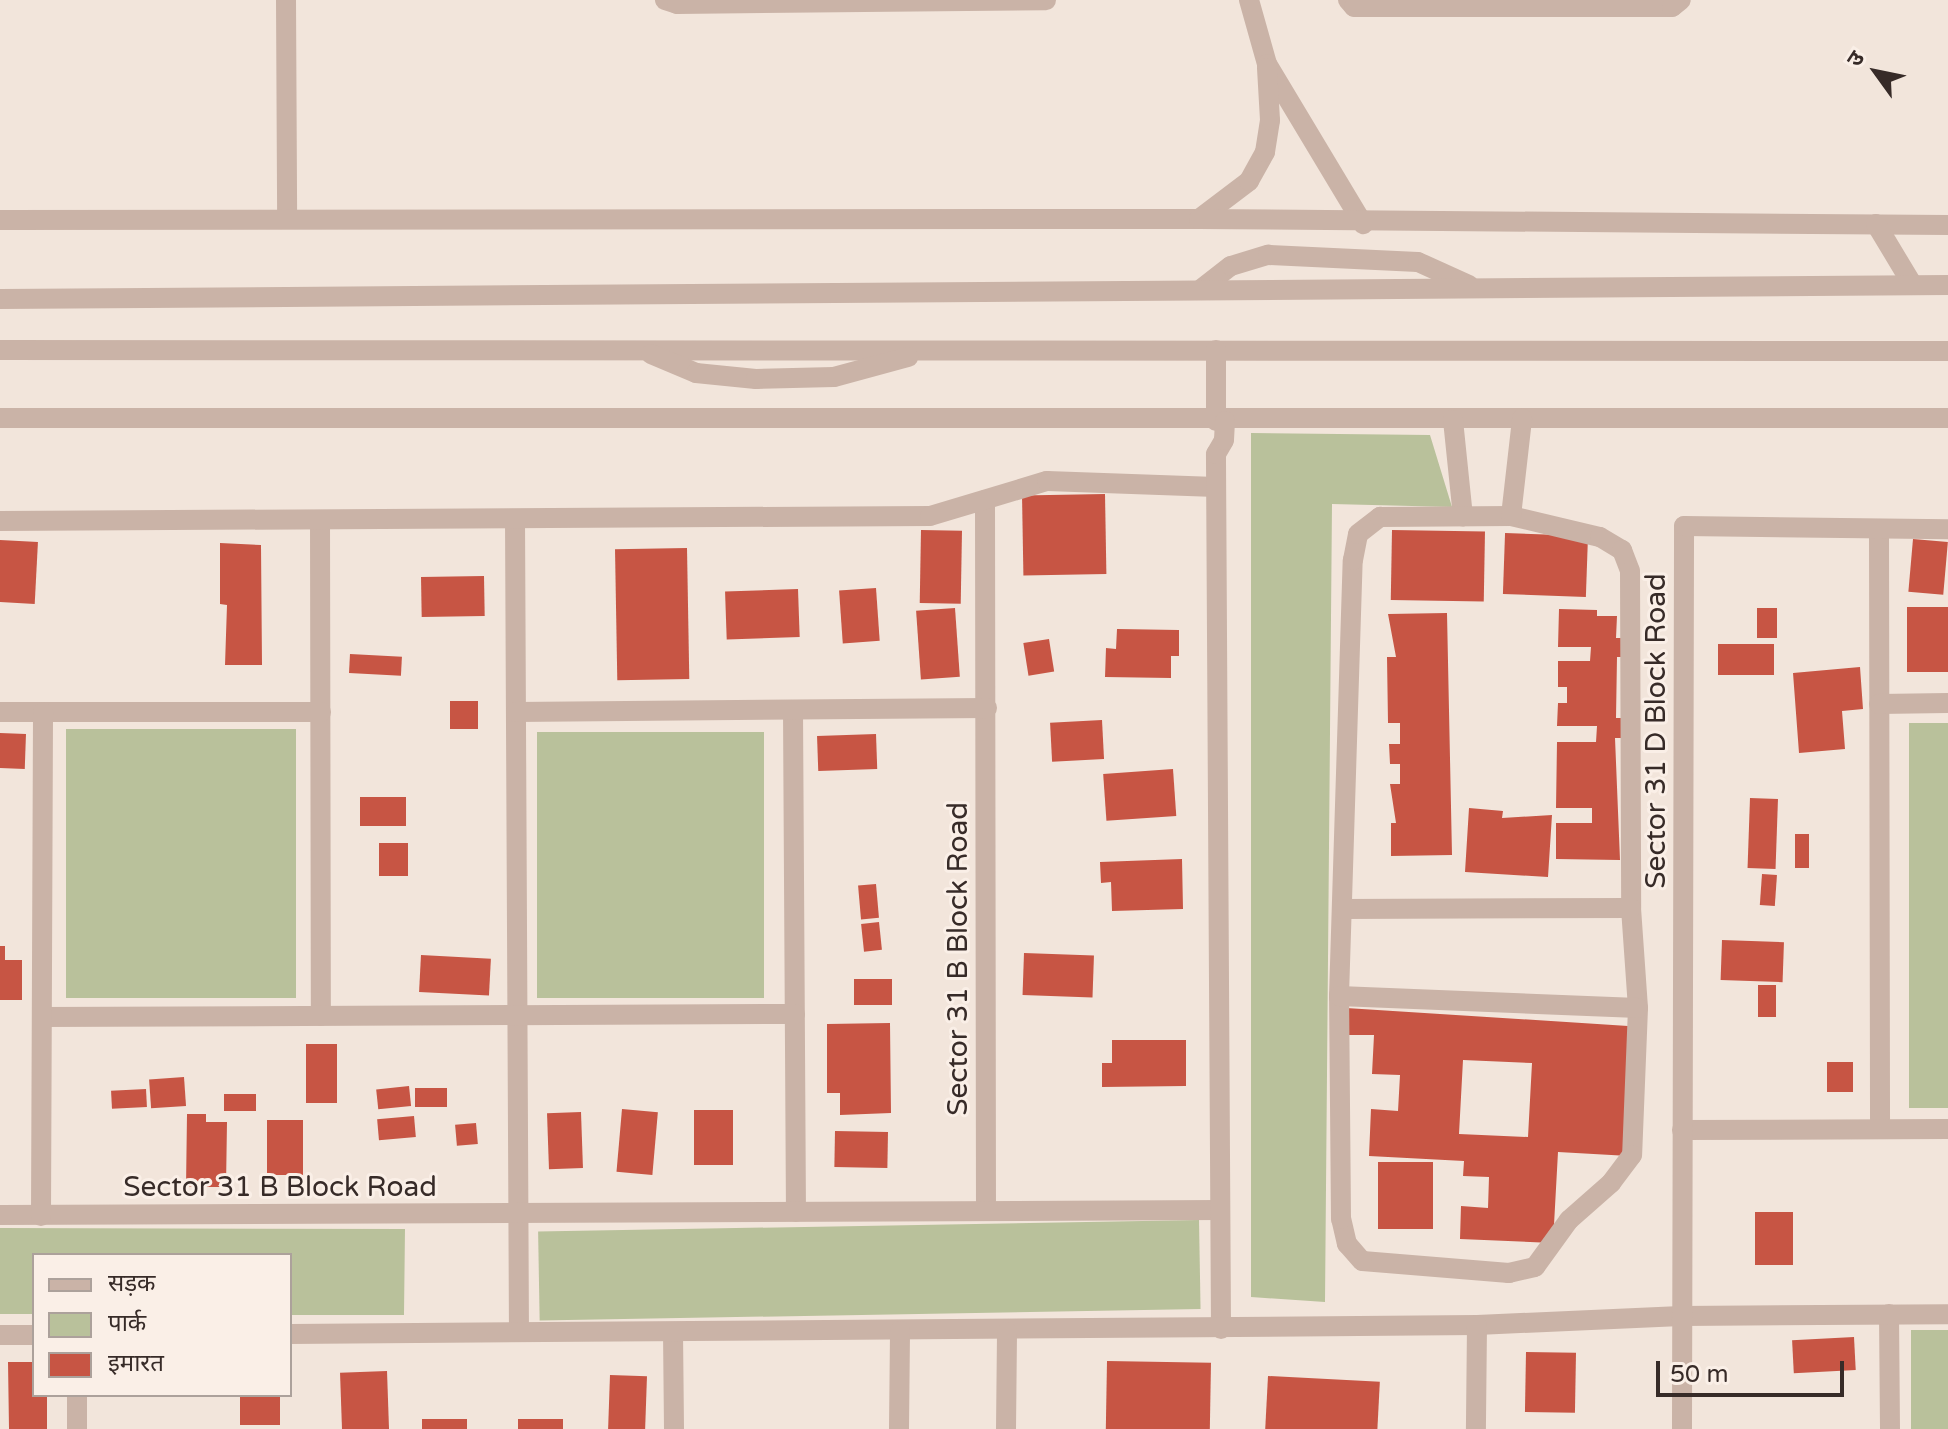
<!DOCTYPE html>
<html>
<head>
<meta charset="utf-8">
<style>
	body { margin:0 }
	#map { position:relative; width:1948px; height:1429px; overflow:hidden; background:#f2e5db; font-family:"Varela Round","Noto Sans Devanagari",sans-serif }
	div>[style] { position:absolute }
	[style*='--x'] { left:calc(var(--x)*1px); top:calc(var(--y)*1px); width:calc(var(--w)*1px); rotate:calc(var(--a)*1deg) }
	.green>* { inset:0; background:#b9c19b; transform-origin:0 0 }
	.building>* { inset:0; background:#c75544; transform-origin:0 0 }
	.minor>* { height:20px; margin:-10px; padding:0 10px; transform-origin:10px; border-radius:10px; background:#cab3a7 }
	span { translate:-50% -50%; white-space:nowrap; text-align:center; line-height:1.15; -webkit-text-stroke:6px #faefe7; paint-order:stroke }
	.street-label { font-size:28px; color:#372b28 }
	.legend { position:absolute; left:32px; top:1253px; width:260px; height:144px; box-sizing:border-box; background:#faefe7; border:2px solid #aca19b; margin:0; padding:10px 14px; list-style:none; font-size:24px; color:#372b28 }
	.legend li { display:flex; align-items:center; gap:16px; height:40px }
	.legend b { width:40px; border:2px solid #aca19b }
	.north { position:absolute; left:1836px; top:32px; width:80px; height:80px; -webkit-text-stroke:6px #faefe7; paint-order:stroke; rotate:303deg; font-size:22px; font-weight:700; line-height:32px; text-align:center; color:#372b28 }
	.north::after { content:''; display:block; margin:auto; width:28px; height:36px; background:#372b28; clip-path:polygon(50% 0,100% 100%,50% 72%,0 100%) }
	.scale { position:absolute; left:1656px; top:1361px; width:188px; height:36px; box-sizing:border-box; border:4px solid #372b28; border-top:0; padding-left:10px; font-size:24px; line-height:28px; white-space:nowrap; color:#372b28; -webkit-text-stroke:6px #faefe7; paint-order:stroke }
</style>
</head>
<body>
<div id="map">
	<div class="green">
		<i style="clip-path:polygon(1251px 433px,1430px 435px,1452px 507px,1332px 504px,1325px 1302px,1251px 1297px)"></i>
		<i style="left:1909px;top:723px;width:39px;height:385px"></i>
		<i style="left:66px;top:729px;width:230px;height:269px"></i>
		<i style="left:537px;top:732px;width:227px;height:266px"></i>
		<i style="left:1199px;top:1220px;width:89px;height:661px;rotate:89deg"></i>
		<i style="clip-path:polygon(0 1228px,405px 1229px,404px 1315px,290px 1315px,290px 1255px,34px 1255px,34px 1314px,0 1314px)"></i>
		<i style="left:1911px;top:1330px;width:37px;height:99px"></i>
	</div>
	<div class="building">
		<i style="left:1105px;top:494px;width:80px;height:83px;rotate:89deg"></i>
		<i style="left:921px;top:530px;width:41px;height:73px;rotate:1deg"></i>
		<i style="left:1392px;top:530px;width:93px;height:70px;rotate:1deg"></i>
		<i style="left:1588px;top:536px;width:61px;height:83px;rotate:92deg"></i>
		<i style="left:1913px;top:539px;width:35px;height:53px;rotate:5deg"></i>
		<i style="left:0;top:540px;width:38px;height:62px;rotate:3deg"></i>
		<i style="clip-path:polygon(220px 543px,261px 545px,262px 665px,225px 665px,227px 605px,220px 604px)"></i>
		<i style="left:687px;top:548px;width:131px;height:72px;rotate:89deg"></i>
		<i style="left:484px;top:576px;width:40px;height:63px;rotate:89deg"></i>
		<i style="left:876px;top:588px;width:53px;height:37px;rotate:86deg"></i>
		<i style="left:798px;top:589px;width:48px;height:73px;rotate:88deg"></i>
		<i style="left:1907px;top:607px;width:41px;height:65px"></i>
		<i style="left:955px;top:608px;width:69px;height:39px;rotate:86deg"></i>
		<i style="left:1757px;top:608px;width:20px;height:30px"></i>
		<i style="clip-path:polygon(1559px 609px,1597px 610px,1597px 616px,1617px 616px,1616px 638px,1623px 638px,1623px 657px,1617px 657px,1616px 718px,1622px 718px,1622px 738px,1615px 738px,1620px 860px,1556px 859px,1556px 823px,1592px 823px,1592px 808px,1556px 808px,1557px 742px,1596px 742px,1597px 726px,1557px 726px,1558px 703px,1567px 703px,1567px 687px,1558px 687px,1558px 661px,1590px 661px,1591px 647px,1558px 647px)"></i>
		<i style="clip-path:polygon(1447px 613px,1452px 855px,1391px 856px,1391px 823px,1396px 823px,1390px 784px,1400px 784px,1400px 764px,1390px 764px,1389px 744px,1400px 744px,1400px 723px,1388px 723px,1387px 657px,1396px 657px,1388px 614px)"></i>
		<i style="clip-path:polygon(1117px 629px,1179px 630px,1179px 656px,1171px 656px,1171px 678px,1105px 677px,1106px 648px,1116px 649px)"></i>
		<i style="left:1049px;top:639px;width:33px;height:26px;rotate:81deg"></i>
		<i style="left:1718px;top:644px;width:56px;height:31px"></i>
		<i style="left:350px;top:654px;width:52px;height:19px;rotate:3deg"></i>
		<i style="clip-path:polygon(1860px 667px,1863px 709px,1842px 711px,1845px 749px,1799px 753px,1793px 673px)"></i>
		<i style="left:450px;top:701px;width:28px;height:28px"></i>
		<i style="left:1102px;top:720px;width:39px;height:52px;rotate:87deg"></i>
		<i style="left:0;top:733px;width:26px;height:35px;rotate:2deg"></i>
		<i style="left:876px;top:734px;width:35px;height:59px;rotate:88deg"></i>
		<i style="left:1173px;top:769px;width:47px;height:70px;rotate:86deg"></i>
		<i style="left:360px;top:797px;width:46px;height:29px"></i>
		<i style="left:1750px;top:798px;width:28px;height:70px;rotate:2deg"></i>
		<i style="clip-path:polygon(1469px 808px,1503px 811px,1502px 818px,1552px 815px,1548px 877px,1465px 872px)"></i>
		<i style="left:1795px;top:834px;width:14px;height:34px"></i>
		<i style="left:379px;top:843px;width:29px;height:33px"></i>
		<i style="clip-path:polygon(1182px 859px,1183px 909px,1112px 911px,1111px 882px,1101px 883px,1100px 862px)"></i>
		<i style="left:1762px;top:874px;width:15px;height:31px;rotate:4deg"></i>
		<i style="left:876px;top:884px;width:34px;height:18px;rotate:85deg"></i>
		<i style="left:879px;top:922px;width:28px;height:18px;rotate:84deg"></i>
		<i style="left:1722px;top:940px;width:62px;height:40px;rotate:2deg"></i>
		<i style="clip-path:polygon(0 946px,5px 946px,5px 960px,22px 960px,22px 1000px,0 1000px)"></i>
		<i style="left:1024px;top:953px;width:70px;height:42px;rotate:2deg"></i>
		<i style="left:421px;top:955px;width:70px;height:37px;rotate:3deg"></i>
		<i style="left:854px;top:979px;width:38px;height:26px"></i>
		<i style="left:1758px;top:985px;width:18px;height:32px"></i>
		<i style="clip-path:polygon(evenodd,1346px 1008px,1628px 1026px,1629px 1156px,1558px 1152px,1553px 1243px,1460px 1239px,1461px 1206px,1488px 1208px,1489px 1177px,1463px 1176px,1464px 1161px,1369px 1156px,1371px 1109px,1398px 1111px,1400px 1075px,1372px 1074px,1374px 1035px,1346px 1035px,1346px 1008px,1463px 1060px,1532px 1063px,1528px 1137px,1459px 1134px,1463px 1060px)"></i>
		<i style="clip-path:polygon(890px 1023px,891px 1113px,840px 1115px,840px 1093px,827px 1093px,827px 1024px)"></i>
		<i style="clip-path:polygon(1112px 1040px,1186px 1040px,1186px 1086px,1102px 1087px,1102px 1063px,1112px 1063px)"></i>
		<i style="left:306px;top:1044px;width:31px;height:59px"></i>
		<i style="left:1853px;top:1062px;width:30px;height:26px;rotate:90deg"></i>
		<i style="left:184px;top:1077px;width:29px;height:35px;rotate:86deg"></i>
		<i style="left:409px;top:1086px;width:20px;height:33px;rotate:84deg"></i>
		<i style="left:415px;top:1088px;width:32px;height:19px"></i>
		<i style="left:146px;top:1089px;width:18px;height:35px;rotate:87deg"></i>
		<i style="left:256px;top:1094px;width:17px;height:32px;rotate:90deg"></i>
		<i style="left:622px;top:1109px;width:36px;height:63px;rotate:5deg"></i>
		<i style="left:733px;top:1110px;width:55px;height:39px;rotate:90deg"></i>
		<i style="left:581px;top:1112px;width:56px;height:34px;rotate:88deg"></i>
		<i style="clip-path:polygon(187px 1114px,206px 1114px,206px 1122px,227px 1122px,226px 1187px,186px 1187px)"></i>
		<i style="left:414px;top:1116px;width:21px;height:37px;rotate:85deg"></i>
		<i style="left:267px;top:1120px;width:36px;height:55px"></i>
		<i style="left:476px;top:1123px;width:21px;height:21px;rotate:85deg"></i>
		<i style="left:835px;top:1131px;width:53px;height:36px;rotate:1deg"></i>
		<i style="left:1378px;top:1162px;width:55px;height:67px"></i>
		<i style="left:1755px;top:1212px;width:38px;height:53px"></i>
		<i style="left:1854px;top:1337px;width:33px;height:62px;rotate:87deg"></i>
		<i style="left:1526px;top:1352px;width:50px;height:60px;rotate:1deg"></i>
		<i style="left:1107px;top:1361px;width:104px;height:68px;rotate:1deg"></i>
		<i style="clip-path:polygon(8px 1362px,34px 1362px,34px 1395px,47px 1395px,47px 1429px,9px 1429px)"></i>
		<i style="left:387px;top:1371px;width:58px;height:47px;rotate:88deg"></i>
		<i style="left:610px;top:1375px;width:37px;height:54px;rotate:2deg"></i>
		<i style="left:1268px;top:1376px;width:112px;height:53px;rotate:3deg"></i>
		<i style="left:240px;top:1395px;width:40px;height:30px"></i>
		<i style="left:467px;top:1419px;width:10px;height:45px;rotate:90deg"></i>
		<i style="left:518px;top:1419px;width:45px;height:10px"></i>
	</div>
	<div class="minor">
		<i style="--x:286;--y:0;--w:218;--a:89.7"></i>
		<i style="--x:665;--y:0;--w:13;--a:18"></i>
		<i style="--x:677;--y:4;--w:369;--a:-0.6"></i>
		<i style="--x:1249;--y:0;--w:66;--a:74.3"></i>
		<i style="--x:1267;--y:64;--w:187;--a:59"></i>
		<i style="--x:1348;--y:0;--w:9;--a:49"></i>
		<i style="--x:1354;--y:7;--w:318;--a:0"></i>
		<i style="--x:1672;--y:7;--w:11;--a:-38"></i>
		<i style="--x:1199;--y:219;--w:63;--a:-37.2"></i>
		<i style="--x:1249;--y:181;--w:33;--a:-61"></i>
		<i style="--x:1265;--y:152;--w:32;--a:-81"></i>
		<i style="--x:1270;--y:120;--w:52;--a:-93.3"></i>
		<i style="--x:0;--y:220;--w:1199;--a:-0.05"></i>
		<i style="--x:1199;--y:219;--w:749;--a:0.46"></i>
		<i style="--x:1876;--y:224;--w:70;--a:59"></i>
		<i style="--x:1200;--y:290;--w:39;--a:-38"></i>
		<i style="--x:1231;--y:266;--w:39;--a:-17"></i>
		<i style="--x:1268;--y:255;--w:150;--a:2.7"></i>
		<i style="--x:1418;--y:262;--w:56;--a:24.3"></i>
		<i style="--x:0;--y:299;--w:1948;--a:-0.41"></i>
		<i style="--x:0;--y:350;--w:1948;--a:0.03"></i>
		<i style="--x:1216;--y:350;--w:71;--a:90"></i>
		<i style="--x:651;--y:354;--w:49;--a:22.9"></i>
		<i style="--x:696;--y:373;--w:60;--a:5.7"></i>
		<i style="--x:756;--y:379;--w:78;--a:-1.5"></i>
		<i style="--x:834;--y:377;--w:77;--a:-15.1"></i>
		<i style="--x:0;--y:418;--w:1948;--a:0"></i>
		<i style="--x:1453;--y:420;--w:97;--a:84.1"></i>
		<i style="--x:985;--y:500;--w:710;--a:89.92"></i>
		<i style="--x:1511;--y:516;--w:91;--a:13.3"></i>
		<i style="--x:1600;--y:537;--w:26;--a:31"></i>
		<i style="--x:1622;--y:550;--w:22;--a:69"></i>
		<i style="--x:1630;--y:571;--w:337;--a:89.8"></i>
		<i style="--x:1631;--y:908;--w:100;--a:86"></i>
		<i style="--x:1638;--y:1008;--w:147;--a:92.3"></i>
		<i style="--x:1632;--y:1155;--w:35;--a:127"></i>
		<i style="--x:1611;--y:1183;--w:56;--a:138.6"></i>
		<i style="--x:1569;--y:1220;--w:58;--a:125.9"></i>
		<i style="--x:1535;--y:1267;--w:27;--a:167"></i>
		<i style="--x:1509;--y:1273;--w:147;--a:-175.3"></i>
		<i style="--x:1362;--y:1261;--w:23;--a:-131"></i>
		<i style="--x:1347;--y:1244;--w:26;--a:-103"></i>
		<i style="--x:1341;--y:1219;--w:223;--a:-90.5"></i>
		<i style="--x:1339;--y:996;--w:436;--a:-88.2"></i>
		<i style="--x:1353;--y:560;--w:26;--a:-79"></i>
		<i style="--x:1358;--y:534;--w:28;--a:-38"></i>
		<i style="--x:1380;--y:517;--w:131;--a:-0.4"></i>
		<i style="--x:1511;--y:516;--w:98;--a:-83.5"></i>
		<i style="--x:515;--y:519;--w:813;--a:89.72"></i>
		<i style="--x:320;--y:520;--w:496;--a:89.9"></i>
		<i style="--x:0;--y:521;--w:930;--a:-0.31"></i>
		<i style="--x:930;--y:516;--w:122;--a:-16.7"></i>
		<i style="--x:1047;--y:481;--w:169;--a:2"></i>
		<i style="--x:1879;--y:529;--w:600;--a:89.9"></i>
		<i style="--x:1879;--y:704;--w:69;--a:-0.8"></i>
		<i style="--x:793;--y:710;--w:502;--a:89.66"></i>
		<i style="--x:0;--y:712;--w:321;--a:0"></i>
		<i style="--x:516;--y:712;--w:471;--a:-0.5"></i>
		<i style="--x:1343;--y:909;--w:288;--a:-0.2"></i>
		<i style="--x:1339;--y:996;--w:299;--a:2.3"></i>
		<i style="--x:42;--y:1017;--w:753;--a:-0.23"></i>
		<i style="--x:1682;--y:1130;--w:266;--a:-0.2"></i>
		<i style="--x:0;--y:1215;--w:1220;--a:-0.23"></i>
		<i style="--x:41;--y:1216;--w:504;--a:-89.77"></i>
		<i style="--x:1889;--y:1314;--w:115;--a:89.5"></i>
		<i style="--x:1477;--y:1325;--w:204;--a:-2.5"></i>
		<i style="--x:1681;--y:1316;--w:267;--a:-0.4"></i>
		<i style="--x:1221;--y:1329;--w:875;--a:-90.33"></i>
		<i style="--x:1216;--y:454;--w:16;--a:-60"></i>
		<i style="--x:1224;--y:440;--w:19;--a:-87"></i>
		<i style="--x:673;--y:1332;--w:97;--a:89.4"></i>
		<i style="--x:290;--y:1334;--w:1187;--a:-0.43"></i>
		<i style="--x:1477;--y:1325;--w:104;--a:90.6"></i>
		<i style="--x:0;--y:1335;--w:34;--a:0"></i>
		<i style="--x:77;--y:1395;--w:34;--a:90"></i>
		<i style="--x:899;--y:1429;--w:98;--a:-89.4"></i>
		<i style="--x:1006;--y:1429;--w:97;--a:-89.4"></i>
		<i style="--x:1682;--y:1429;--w:903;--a:-89.87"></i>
		<i style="--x:1684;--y:526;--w:264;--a:0.7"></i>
	</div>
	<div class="street-label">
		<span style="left:1656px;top:731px;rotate:-90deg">Sector 31 D Block Road</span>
		<span style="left:958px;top:959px;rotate:-90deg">Sector 31 B Block Road</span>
		<span style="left:280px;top:1187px">Sector 31 B Block Road</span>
	</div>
	<ul class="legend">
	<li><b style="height:10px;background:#cab3a7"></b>सड़क</li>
	<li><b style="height:22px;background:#b9c19b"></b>पार्क</li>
	<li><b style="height:22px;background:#c75544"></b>इमारत</li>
	</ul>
	<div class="north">उ</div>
	<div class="scale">50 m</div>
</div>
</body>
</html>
